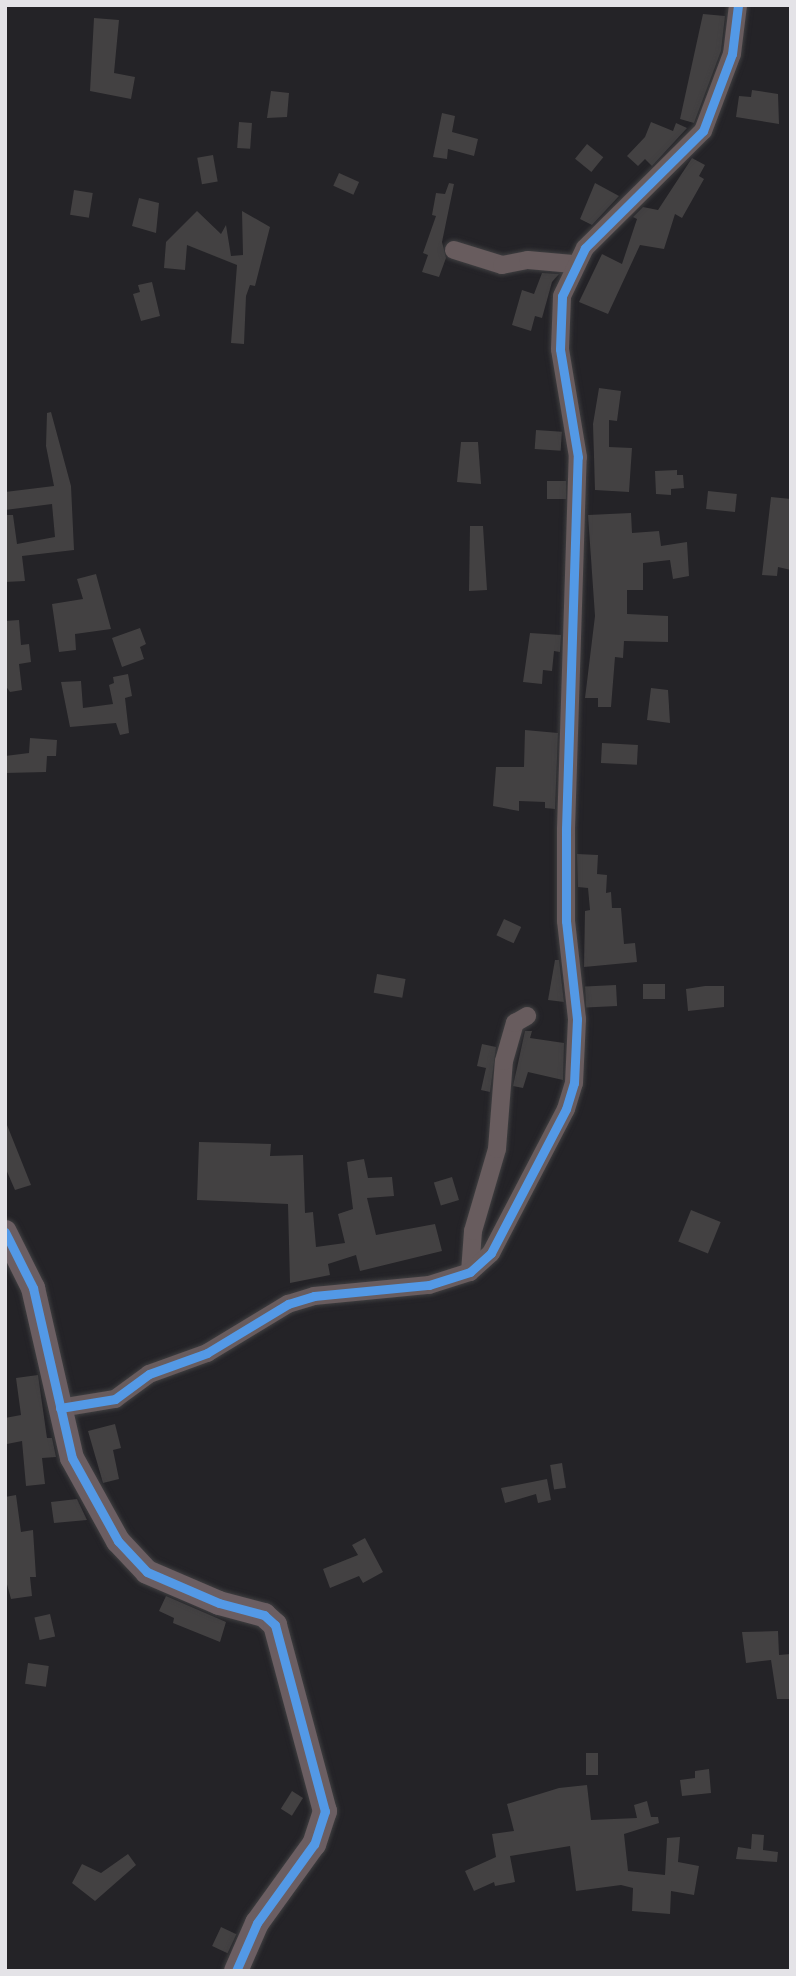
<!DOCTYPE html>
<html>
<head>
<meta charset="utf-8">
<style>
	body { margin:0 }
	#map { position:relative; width:796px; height:1976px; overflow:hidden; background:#242327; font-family:"Nunito Sans",sans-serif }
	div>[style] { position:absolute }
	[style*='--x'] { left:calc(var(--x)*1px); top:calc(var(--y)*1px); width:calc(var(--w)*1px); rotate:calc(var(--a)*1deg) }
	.building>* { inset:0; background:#434142; transform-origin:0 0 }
	.roads { filter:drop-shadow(0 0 2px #3f3f41) drop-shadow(0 0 2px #3f3f41) }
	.street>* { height:18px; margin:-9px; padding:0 9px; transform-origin:9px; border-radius:9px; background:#685c5e }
	.secondary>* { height:24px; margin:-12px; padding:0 12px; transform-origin:12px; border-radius:12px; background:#6b5e62 }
	.cycleway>* { height:9px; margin:-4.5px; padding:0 4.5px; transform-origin:4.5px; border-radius:4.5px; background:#5399e6 }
	span { translate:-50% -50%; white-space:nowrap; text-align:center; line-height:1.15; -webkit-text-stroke:7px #232228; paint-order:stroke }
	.frame { position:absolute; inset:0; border:7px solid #e4e3e7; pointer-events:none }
</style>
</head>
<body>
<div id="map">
	<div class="building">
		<i style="clip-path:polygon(703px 14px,725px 16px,721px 51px,694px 123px,680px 119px)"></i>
		<i style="clip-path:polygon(94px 18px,119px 20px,114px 73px,135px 77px,131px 99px,90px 91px)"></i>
		<i style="clip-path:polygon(752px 90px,778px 94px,779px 124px,736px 117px,739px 96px,751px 97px)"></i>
		<i style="clip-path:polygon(271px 91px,289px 93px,287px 117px,267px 118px)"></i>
		<i style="clip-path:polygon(442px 113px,455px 116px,452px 132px,478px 139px,474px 156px,448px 149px,447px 159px,433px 157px)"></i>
		<i style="left:239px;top:122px;width:13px;height:26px;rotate:4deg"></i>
		<i style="clip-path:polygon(651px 122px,673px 131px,676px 123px,687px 128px,652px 166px,645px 159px,638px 166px,627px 156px,645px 137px)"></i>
		<i style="left:587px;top:144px;width:21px;height:19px;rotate:39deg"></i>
		<i style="left:213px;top:155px;width:27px;height:16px;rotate:80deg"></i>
		<i style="clip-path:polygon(692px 158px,705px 165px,699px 176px,704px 179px,682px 218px,675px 214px,664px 249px,640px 245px,608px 314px,579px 302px,602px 254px,622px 264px,637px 219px,633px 217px,643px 207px,658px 210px)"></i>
		<i style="left:339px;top:173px;width:22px;height:14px;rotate:24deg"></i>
		<i style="clip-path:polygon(449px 183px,454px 184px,442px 242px,446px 258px,439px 277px,422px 272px,428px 255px,423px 253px,436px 216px,432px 215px,436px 193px,445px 194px)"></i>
		<i style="clip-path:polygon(595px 183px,619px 196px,592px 225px,580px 219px)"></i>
		<i style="left:74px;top:190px;width:19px;height:25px;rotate:9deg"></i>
		<i style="clip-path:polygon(139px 198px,159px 203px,156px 233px,132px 226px)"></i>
		<i style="clip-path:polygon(197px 211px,221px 234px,226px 225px,231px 256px,243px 255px,242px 211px,270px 227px,255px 286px,250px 285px,246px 296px,244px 344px,231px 343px,237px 265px,187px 245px,185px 270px,164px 268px,166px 242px)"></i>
		<i style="clip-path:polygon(542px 273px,559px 274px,552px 282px,542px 318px,535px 316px,531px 331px,512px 325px,522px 290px,534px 294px)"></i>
		<i style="clip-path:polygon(152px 282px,160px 316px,141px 321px,133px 294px,140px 292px,138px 285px)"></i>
		<i style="clip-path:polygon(599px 388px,621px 391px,617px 421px,609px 420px,609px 447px,632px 448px,629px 492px,595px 490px,593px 424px)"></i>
		<i style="clip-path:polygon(51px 412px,71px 486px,74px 550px,22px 556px,25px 581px,5px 582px,5px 515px,13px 515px,17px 544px,55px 537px,52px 504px,5px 510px,5px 492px,54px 486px,46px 446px,47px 413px)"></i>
		<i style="left:536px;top:430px;width:26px;height:19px;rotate:4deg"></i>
		<i style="clip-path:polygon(461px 442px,478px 442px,481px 484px,457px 482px)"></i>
		<i style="clip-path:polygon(677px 470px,677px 475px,683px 475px,684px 488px,671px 489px,671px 495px,656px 494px,655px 471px)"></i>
		<i style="left:547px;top:481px;width:19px;height:18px"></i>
		<i style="left:708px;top:491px;width:29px;height:18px;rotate:6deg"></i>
		<i style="clip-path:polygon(771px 497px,791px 499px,791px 570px,778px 567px,777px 576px,762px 575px)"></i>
		<i style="clip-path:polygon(631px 513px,632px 533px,659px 531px,661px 546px,687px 542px,689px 576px,673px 579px,670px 560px,643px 563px,643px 590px,627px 590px,627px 614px,668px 616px,668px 642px,624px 641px,623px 658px,615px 657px,611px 707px,598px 707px,598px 698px,585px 698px,595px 616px,588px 515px)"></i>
		<i style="clip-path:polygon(470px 526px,483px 526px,487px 590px,469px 591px)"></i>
		<i style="clip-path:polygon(96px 574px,111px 629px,75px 634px,76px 650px,59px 652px,52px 604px,83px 599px,77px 579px)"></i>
		<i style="clip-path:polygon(19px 620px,21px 645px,29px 644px,31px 662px,19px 664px,22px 690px,10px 692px,5px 685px,5px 621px)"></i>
		<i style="clip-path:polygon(140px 628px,146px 644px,140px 647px,144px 659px,122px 667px,112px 638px)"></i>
		<i style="clip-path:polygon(530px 633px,561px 635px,560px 652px,554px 651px,552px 671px,543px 670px,542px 684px,523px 682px)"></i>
		<i style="clip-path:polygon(128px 674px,132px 696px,125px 698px,129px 733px,120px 735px,116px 723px,70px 727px,61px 682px,81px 681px,83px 708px,113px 704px,109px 685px,114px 683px,113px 677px)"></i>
		<i style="clip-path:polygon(651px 688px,668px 690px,670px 723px,647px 720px)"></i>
		<i style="clip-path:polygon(525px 730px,558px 733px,555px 809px,545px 808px,545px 802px,519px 801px,519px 811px,493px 806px,496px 767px,524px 767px)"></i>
		<i style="clip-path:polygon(30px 738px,57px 740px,56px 756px,47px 756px,46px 772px,5px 773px,5px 756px,29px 753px)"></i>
		<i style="left:602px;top:743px;width:36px;height:20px;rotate:3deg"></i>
		<i style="clip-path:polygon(577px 854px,598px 855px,597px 874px,607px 875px,606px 893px,611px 892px,612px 908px,621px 908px,624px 944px,635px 943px,637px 962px,584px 967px,585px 911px,590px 910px,588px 888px,578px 887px)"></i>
		<i style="left:504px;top:919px;width:19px;height:18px;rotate:25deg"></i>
		<i style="clip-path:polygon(555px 960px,559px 960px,564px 1002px,548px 1000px)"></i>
		<i style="left:377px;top:974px;width:29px;height:19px;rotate:10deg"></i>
		<i style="left:665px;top:984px;width:15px;height:22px;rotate:90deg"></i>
		<i style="left:616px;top:985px;width:21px;height:31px;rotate:87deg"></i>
		<i style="clip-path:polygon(705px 986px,724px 986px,724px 1007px,688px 1011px,686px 989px)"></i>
		<i style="clip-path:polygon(525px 1031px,532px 1031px,530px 1038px,564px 1043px,563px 1080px,528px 1072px,523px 1088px,513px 1086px)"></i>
		<i style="clip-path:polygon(482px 1044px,496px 1047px,490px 1092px,481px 1090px,486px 1068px,477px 1066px)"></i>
		<i style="clip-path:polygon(5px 1120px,31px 1185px,15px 1190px,5px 1167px)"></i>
		<i style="clip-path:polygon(199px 1142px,271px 1144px,270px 1156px,303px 1155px,305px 1213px,313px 1212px,316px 1247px,345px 1243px,338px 1214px,353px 1209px,347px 1162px,364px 1159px,368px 1178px,392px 1177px,394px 1196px,367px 1198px,376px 1235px,435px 1224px,442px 1251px,360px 1271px,356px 1255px,328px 1264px,330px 1275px,290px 1283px,288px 1204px,197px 1200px)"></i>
		<i style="left:452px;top:1177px;width:24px;height:19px;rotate:73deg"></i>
		<i style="left:691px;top:1210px;width:32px;height:34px;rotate:22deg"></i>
		<i style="clip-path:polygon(38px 1375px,47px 1438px,52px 1438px,56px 1457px,42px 1458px,45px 1484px,26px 1486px,22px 1441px,7px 1444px,5px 1418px,21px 1415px,16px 1378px)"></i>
		<i style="clip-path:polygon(115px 1424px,121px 1448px,113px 1450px,119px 1479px,103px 1483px,88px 1431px)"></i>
		<i style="left:562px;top:1463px;width:25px;height:12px;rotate:81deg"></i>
		<i style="clip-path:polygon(547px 1479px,551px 1500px,538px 1503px,536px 1494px,505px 1503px,501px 1488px)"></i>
		<i style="clip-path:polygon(16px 1495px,21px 1532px,33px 1530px,36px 1577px,30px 1577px,32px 1596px,11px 1599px,5px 1577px,5px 1497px)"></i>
		<i style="clip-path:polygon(77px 1499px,87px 1520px,54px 1523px,51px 1502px)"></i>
		<i style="clip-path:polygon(365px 1538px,383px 1572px,363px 1583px,359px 1576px,330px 1588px,323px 1569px,358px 1555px,352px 1545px)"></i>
		<i style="clip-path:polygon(166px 1596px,226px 1622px,220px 1642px,173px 1623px,174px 1618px,159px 1611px)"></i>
		<i style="left:50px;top:1614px;width:23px;height:16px;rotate:77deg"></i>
		<i style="clip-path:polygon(778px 1631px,779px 1655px,791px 1654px,791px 1699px,777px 1699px,771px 1660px,746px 1663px,742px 1632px)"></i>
		<i style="left:28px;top:1663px;width:21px;height:21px;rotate:8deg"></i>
		<i style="left:586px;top:1753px;width:12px;height:22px"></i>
		<i style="clip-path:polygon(709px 1769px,711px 1793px,682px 1796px,680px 1780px,695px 1778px,695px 1771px)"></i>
		<i style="clip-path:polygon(587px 1785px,591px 1820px,637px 1818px,634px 1805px,647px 1801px,651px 1817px,658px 1817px,659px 1823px,624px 1834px,628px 1871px,665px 1875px,667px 1838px,680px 1837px,678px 1862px,699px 1866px,694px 1895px,671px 1891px,670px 1914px,632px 1911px,633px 1888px,621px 1885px,576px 1891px,570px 1846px,510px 1856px,515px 1882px,495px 1886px,494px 1882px,474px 1891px,465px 1871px,496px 1857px,492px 1834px,514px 1831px,507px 1804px,559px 1788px)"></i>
		<i style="left:292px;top:1791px;width:13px;height:21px;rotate:32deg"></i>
		<i style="clip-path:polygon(752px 1834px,764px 1835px,763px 1850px,778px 1852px,777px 1862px,736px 1859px,738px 1847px,751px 1849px)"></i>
		<i style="clip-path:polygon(128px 1854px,136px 1865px,95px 1901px,72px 1883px,82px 1864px,101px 1873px)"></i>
		<i style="left:221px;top:1927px;width:17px;height:21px;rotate:25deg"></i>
	</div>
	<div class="roads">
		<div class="street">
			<i style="--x:454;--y:250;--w:50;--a:17.4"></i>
			<i style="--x:502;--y:265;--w:26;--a:-11"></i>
			<i style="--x:528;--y:260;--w:45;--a:5.1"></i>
			<i style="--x:470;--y:1272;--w:41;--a:-85.8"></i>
			<i style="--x:473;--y:1231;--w:85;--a:-73.7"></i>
			<i style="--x:497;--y:1149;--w:88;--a:-85.5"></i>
			<i style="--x:504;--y:1061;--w:40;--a:-74"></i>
			<i style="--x:515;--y:1023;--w:14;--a:-30"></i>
			<i style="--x:60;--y:1408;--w:56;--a:-9.3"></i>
			<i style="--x:115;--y:1399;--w:42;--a:-36.3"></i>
			<i style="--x:149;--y:1374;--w:62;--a:-19.9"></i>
			<i style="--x:207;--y:1353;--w:95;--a:-31.2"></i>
			<i style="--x:288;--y:1304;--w:27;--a:-17"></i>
			<i style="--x:314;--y:1296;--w:116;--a:-5.5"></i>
			<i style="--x:429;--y:1285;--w:43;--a:-17.6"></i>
			<i style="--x:470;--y:1272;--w:28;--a:-42"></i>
			<i style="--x:491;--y:1253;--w:162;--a:-62.5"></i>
			<i style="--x:566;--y:1109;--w:27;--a:-73"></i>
			<i style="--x:574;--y:1083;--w:64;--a:-87.3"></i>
			<i style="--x:577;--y:1019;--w:99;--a:-96.4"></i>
			<i style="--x:566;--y:921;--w:92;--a:-90"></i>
			<i style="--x:566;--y:829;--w:372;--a:-88.2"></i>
			<i style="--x:578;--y:457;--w:109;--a:-99.5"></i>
			<i style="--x:560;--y:349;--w:53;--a:-87.8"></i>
			<i style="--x:562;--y:296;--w:53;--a:-64.4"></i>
			<i style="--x:585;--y:248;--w:166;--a:-44.8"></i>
			<i style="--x:703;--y:131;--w:82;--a:-69.4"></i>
			<i style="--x:732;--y:54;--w:49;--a:-83"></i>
		</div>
		<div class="secondary">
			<i style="--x:5;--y:1232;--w:63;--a:63.4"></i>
			<i style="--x:33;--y:1288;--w:174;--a:77.1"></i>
			<i style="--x:72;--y:1458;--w:95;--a:61"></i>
			<i style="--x:118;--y:1541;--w:42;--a:46.9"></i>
			<i style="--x:147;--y:1572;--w:78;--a:23.3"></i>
			<i style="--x:219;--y:1603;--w:47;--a:14.9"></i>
			<i style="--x:264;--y:1615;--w:15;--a:42"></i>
			<i style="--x:275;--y:1625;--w:193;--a:75"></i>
			<i style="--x:325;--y:1811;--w:35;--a:108"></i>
			<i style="--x:314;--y:1844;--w:97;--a:125.8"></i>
			<i style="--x:257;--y:1923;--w:52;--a:113.6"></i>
		</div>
	</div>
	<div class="cycleway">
		<i style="--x:5;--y:1232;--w:63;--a:63.4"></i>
		<i style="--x:33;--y:1288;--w:174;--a:77.1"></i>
		<i style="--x:72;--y:1458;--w:95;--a:61"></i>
		<i style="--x:118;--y:1541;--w:42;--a:46.9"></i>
		<i style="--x:147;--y:1572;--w:78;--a:23.3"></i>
		<i style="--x:219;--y:1603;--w:47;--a:14.9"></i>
		<i style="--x:264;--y:1615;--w:15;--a:42"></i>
		<i style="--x:275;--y:1625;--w:193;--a:75"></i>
		<i style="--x:325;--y:1811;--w:35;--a:108"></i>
		<i style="--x:314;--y:1844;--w:97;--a:125.8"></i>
		<i style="--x:257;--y:1923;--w:52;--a:113.6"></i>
		<i style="--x:60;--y:1408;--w:56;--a:-9.3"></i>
		<i style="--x:115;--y:1399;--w:42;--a:-36.3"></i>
		<i style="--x:149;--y:1374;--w:62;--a:-19.9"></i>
		<i style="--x:207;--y:1353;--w:95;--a:-31.2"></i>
		<i style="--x:288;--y:1304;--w:27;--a:-17"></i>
		<i style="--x:314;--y:1296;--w:116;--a:-5.5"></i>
		<i style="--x:429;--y:1285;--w:43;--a:-17.6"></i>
		<i style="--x:470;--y:1272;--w:28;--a:-42"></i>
		<i style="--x:491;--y:1253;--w:162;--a:-62.5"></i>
		<i style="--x:566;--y:1109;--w:27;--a:-73"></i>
		<i style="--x:574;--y:1083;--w:64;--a:-87.3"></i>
		<i style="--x:577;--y:1019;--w:99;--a:-96.4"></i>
		<i style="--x:566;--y:921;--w:92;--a:-90"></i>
		<i style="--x:566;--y:829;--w:372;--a:-88.2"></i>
		<i style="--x:578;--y:457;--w:109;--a:-99.5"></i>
		<i style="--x:560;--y:349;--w:53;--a:-87.8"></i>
		<i style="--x:562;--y:296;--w:53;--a:-64.4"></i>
		<i style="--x:585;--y:248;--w:166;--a:-44.8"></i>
		<i style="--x:703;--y:131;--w:82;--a:-69.4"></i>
		<i style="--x:732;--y:54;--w:49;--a:-83"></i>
	</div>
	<div class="frame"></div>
</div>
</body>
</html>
